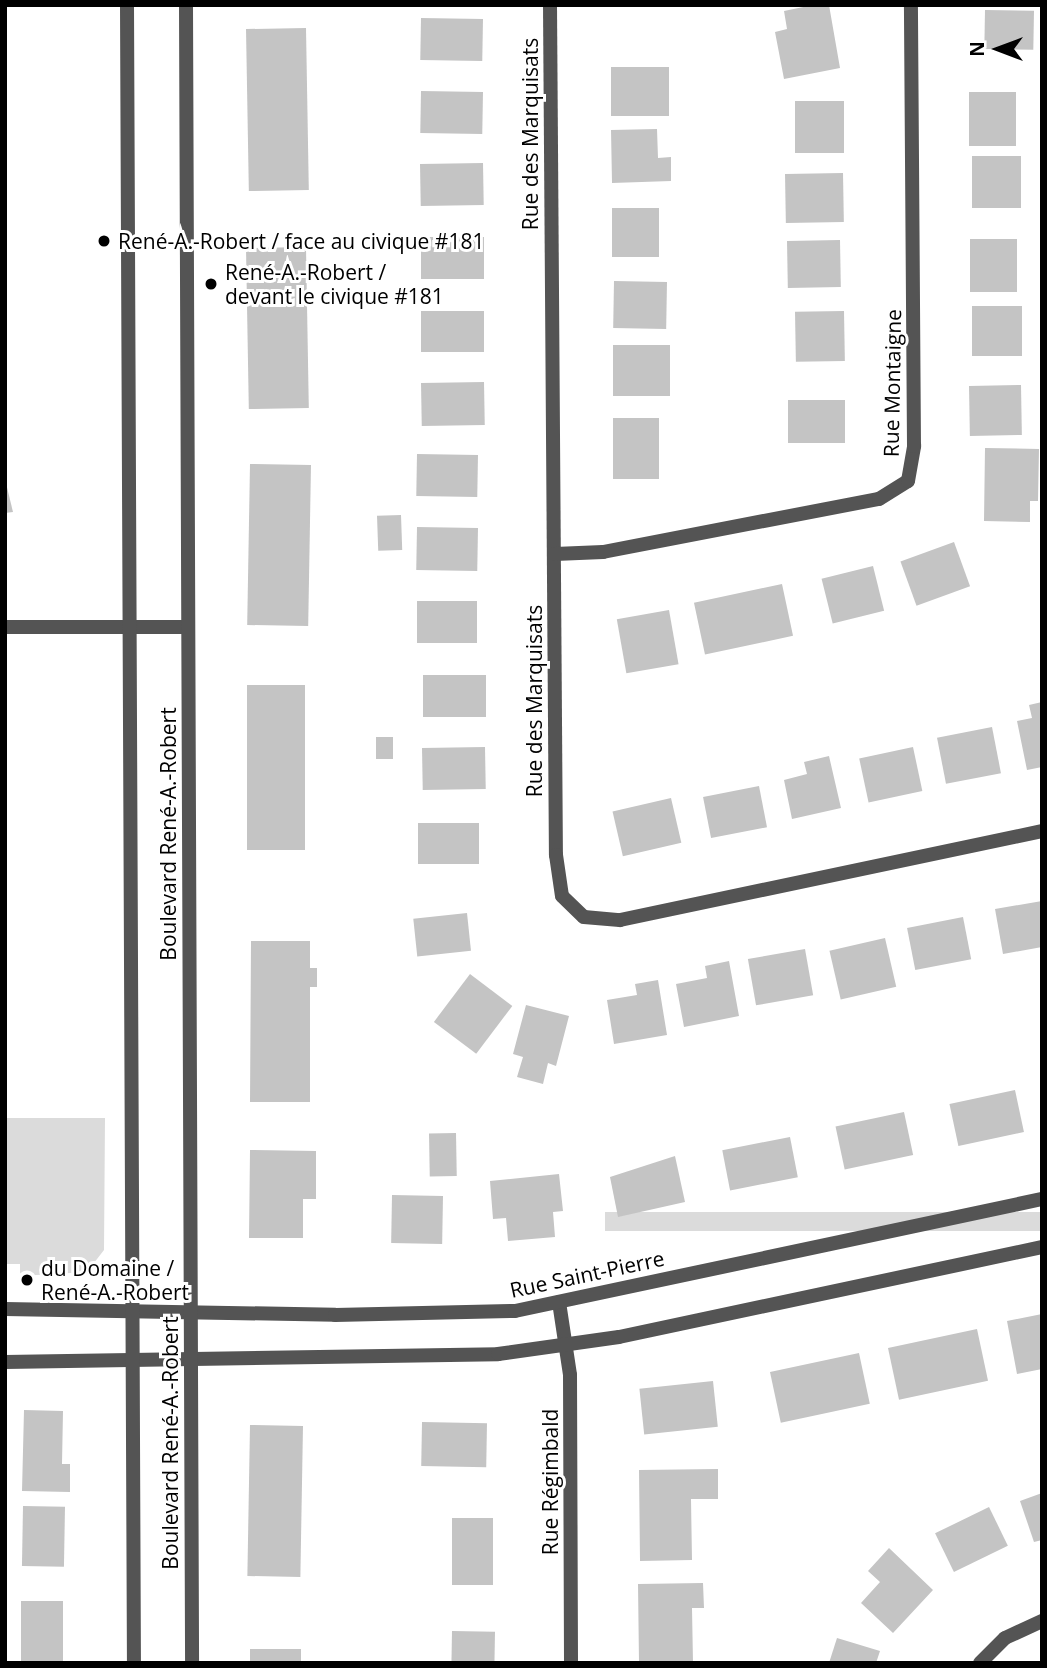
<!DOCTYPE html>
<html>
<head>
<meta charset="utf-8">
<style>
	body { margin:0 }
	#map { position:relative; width:1047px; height:1668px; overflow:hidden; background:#fff; font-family:"Open Sans",sans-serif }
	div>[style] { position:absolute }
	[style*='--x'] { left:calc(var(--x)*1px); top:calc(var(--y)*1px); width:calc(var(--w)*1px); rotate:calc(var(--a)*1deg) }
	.green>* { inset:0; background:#dbdbdb; transform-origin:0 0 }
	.building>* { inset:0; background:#c4c4c4; transform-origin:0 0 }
	.minor>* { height:14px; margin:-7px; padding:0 7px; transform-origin:7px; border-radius:7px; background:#545454 }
	.tertiary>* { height:14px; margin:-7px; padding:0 7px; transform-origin:7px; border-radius:7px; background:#545454 }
	.dots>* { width:19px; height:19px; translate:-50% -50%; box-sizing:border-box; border:4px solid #fff; border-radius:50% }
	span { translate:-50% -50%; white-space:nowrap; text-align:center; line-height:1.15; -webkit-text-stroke:6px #fff; paint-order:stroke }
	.street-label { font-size:21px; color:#000 }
	.poi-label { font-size:21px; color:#000 }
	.left { translate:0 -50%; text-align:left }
	.frame { position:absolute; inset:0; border:7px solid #000; pointer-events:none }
	.north { position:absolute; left:963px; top:14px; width:70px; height:70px; -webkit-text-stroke:5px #fff; paint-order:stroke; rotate:270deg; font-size:19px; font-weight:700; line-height:28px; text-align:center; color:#000 }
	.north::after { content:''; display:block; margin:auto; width:24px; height:32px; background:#000; clip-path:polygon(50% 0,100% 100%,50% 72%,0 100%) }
</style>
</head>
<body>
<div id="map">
	<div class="green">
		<i style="clip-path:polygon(5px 1118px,105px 1118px,104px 1250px,87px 1272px,20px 1276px,20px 1264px,5px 1264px)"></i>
		<i style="left:1042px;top:1212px;width:19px;height:437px;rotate:90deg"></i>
	</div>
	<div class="building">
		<i style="clip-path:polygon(813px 5px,829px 5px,840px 68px,784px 79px,775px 32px,787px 29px,784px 11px)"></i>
		<i style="left:985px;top:10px;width:49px;height:39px;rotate:1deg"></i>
		<i style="left:421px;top:18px;width:62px;height:42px;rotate:1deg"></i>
		<i style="left:306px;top:28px;width:162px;height:60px;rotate:89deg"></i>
		<i style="left:669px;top:67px;width:49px;height:58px;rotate:90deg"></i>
		<i style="left:421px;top:91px;width:62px;height:42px;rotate:1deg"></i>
		<i style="left:1016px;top:92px;width:54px;height:47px;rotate:90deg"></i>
		<i style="left:795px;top:101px;width:49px;height:52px"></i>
		<i style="clip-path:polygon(657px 129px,658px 158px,671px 157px,671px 181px,612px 183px,611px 130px)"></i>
		<i style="left:972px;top:156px;width:49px;height:52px"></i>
		<i style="left:483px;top:163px;width:42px;height:63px;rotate:89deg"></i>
		<i style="left:843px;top:173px;width:49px;height:58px;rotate:89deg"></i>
		<i style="left:612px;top:208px;width:47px;height:49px"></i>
		<i style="left:421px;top:237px;width:63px;height:42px"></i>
		<i style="left:970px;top:239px;width:47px;height:53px"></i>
		<i style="left:840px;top:240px;width:47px;height:53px;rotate:89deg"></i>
		<i style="left:306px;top:247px;width:161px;height:60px;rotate:89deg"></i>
		<i style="left:614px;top:281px;width:53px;height:47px;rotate:1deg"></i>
		<i style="left:972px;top:306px;width:50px;height:50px"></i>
		<i style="left:421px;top:311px;width:63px;height:41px"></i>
		<i style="left:844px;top:311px;width:50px;height:49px;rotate:89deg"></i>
		<i style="left:613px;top:345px;width:57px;height:51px"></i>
		<i style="left:484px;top:382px;width:43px;height:63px;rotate:89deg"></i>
		<i style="left:1021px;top:385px;width:50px;height:52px;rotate:89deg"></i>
		<i style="left:845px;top:400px;width:43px;height:57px;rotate:90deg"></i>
		<i style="left:613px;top:418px;width:46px;height:61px"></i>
		<i style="clip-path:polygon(985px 448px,1039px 449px,1038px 501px,1030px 501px,1030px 522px,984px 521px)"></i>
		<i style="left:417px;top:454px;width:61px;height:42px;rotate:1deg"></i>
		<i style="left:250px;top:464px;width:61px;height:161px;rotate:1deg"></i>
		<i style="clip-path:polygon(5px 479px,13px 512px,5px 513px)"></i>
		<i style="left:401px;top:515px;width:35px;height:24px;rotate:88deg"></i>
		<i style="left:417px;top:527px;width:61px;height:43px;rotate:1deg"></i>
		<i style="left:954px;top:542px;width:47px;height:57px;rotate:70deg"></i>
		<i style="left:873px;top:566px;width:46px;height:53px;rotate:76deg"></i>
		<i style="left:782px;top:584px;width:53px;height:90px;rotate:78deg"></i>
		<i style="left:417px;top:601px;width:60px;height:42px"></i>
		<i style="left:669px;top:610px;width:55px;height:53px;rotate:80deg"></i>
		<i style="left:486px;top:675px;width:42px;height:63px;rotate:90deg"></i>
		<i style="left:247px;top:685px;width:58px;height:165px"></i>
		<i style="clip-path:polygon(1042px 702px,1042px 767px,1027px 770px,1017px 721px,1032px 718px,1029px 705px)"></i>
		<i style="left:992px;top:727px;width:47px;height:56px;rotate:79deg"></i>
		<i style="left:376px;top:737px;width:17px;height:22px"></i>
		<i style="left:485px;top:747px;width:42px;height:63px;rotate:89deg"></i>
		<i style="left:913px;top:747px;width:45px;height:55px;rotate:78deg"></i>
		<i style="clip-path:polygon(829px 756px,841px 808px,792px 819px,784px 780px,807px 774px,804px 762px)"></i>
		<i style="left:759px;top:786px;width:42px;height:57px;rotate:79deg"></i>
		<i style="left:671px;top:798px;width:46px;height:60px;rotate:77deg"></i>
		<i style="left:418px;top:823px;width:61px;height:41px"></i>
		<i style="clip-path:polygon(1042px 901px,1042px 947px,1003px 954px,995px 909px)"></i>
		<i style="left:467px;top:913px;width:38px;height:54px;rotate:84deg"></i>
		<i style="left:963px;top:917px;width:43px;height:57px;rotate:79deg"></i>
		<i style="left:885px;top:938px;width:50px;height:57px;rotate:77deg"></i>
		<i style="clip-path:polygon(251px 941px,310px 941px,310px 968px,317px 968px,317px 987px,310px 987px,310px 1102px,250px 1102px)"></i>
		<i style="left:805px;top:949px;width:47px;height:58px;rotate:80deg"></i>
		<i style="clip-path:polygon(729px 961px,739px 1016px,684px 1027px,676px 984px,707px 978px,705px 966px)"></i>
		<i style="left:470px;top:974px;width:53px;height:60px;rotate:37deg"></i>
		<i style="clip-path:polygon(658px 980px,667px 1035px,614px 1044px,607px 1000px,637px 995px,635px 984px)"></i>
		<i style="clip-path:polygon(526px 1005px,569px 1016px,556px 1066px,548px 1063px,543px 1084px,517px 1077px,523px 1057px,513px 1054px)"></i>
		<i style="left:1015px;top:1090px;width:43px;height:67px;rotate:78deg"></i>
		<i style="left:904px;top:1112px;width:44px;height:70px;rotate:78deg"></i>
		<i style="left:456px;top:1133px;width:43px;height:27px;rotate:89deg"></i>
		<i style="left:790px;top:1137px;width:41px;height:69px;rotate:79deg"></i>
		<i style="clip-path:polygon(250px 1150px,316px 1151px,316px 1199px,303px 1199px,303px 1238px,249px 1238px)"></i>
		<i style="clip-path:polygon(675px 1156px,685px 1202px,618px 1217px,610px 1177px)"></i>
		<i style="clip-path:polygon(559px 1174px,563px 1211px,553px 1212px,555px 1237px,508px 1241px,506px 1218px,493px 1219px,490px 1181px)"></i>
		<i style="left:392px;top:1195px;width:51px;height:48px;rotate:1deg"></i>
		<i style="clip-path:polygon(1042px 1314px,1042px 1369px,1017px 1374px,1007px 1321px)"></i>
		<i style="left:977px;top:1329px;width:53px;height:91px;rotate:78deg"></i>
		<i style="left:859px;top:1353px;width:52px;height:91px;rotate:78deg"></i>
		<i style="left:713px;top:1381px;width:46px;height:74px;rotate:84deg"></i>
		<i style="clip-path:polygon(24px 1410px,63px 1411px,62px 1464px,70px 1464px,70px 1492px,22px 1491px)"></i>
		<i style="left:422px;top:1422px;width:65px;height:44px;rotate:1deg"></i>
		<i style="left:250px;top:1425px;width:53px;height:151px;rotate:1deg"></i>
		<i style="clip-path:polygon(718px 1469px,718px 1499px,691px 1499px,692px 1560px,640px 1561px,639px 1470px)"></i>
		<i style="clip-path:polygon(1042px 1493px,1042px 1540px,1034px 1542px,1020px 1501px)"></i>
		<i style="left:23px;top:1506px;width:42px;height:60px;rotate:1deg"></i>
		<i style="left:989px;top:1507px;width:43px;height:60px;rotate:64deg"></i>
		<i style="left:452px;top:1518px;width:41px;height:67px"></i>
		<i style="clip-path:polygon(889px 1548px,933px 1590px,893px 1633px,861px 1603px,880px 1582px,868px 1571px)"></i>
		<i style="clip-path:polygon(703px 1583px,704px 1608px,692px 1608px,693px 1663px,639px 1663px,638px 1584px)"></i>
		<i style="left:21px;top:1601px;width:42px;height:60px"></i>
		<i style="left:452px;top:1631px;width:43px;height:32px;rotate:1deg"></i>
		<i style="clip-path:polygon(837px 1638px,880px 1651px,876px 1663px,829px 1663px)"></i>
		<i style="left:301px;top:1649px;width:14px;height:51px;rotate:90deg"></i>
	</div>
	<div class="minor">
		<i style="--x:550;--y:5;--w:850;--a:89.6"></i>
		<i style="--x:556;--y:855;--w:41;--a:81.7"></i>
		<i style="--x:562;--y:896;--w:30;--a:44"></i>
		<i style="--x:584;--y:917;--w:36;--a:5"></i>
		<i style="--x:620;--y:920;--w:431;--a:-11.9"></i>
		<i style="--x:555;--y:554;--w:48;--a:-2.4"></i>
		<i style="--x:603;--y:552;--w:281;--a:-10.9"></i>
		<i style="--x:879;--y:499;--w:34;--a:-32"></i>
		<i style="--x:908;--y:481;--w:36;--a:-80"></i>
		<i style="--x:914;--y:446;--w:441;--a:-90.4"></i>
		<i style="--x:5;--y:627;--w:183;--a:0"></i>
		<i style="--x:559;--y:1302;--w:74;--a:81.4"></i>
		<i style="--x:570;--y:1375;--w:288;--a:89.8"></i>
		<i style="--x:5;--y:1309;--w:330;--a:1"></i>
		<i style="--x:335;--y:1315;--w:180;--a:-1.3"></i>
		<i style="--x:515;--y:1311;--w:539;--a:-12"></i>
		<i style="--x:5;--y:1362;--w:493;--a:-0.9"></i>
		<i style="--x:498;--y:1354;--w:122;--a:-8"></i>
		<i style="--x:619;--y:1337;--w:432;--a:-12"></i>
		<i style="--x:980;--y:1663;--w:35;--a:-45"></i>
		<i style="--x:1005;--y:1638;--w:41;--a:-24.7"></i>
	</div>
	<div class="tertiary">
		<i style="--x:127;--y:5;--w:1658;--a:89.76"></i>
		<i style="--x:186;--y:5;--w:1658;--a:89.79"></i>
	</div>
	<div class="dots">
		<i style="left:104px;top:241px;background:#000"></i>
		<i style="left:211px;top:284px;background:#000"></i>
		<i style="left:27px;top:1280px;background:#000"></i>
	</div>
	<div class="street-label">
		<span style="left:530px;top:134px;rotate:-90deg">Rue des Marquisats</span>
		<span style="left:892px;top:383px;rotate:-89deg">Rue Montaigne</span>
		<span style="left:534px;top:701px;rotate:-90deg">Rue des Marquisats</span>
		<span style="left:168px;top:834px;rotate:-90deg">Boulevard René-A.-Robert</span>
		<span style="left:587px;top:1274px;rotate:-12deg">Rue Saint-Pierre</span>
		<span style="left:170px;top:1443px;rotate:-90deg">Boulevard René-A.-Robert</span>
		<span style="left:550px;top:1482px;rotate:-90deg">Rue Régimbald</span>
	</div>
	<div class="poi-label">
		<span class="left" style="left:118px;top:241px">René-A.-Robert / face au civique #181</span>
		<span class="left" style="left:225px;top:284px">René-A.-Robert /<br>devant le civique #181</span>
		<span class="left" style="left:41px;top:1280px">du Domaine /<br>René-A.-Robert</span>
	</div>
	<div class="frame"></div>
	<div class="north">N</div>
</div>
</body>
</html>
